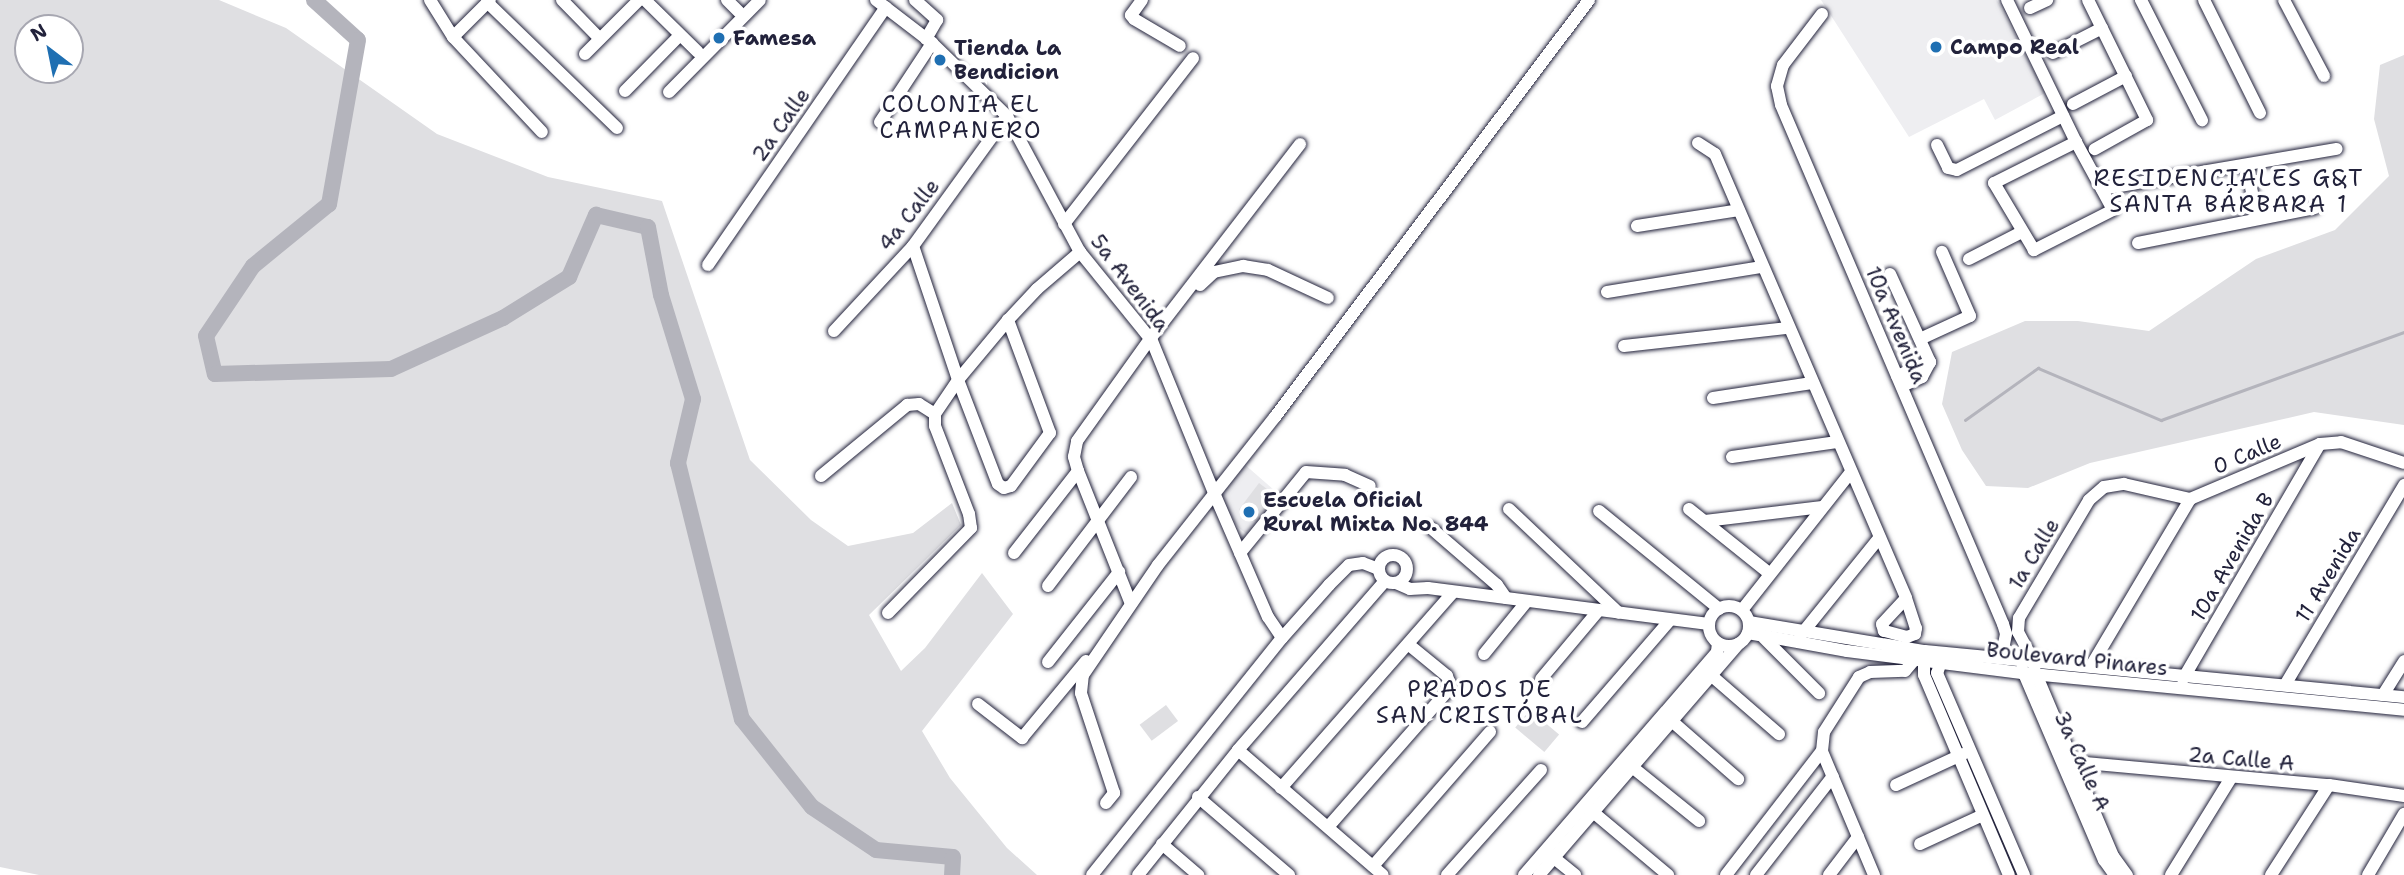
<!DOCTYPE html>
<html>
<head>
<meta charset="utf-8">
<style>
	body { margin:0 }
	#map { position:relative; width:2404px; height:875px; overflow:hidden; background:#fff; font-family:"Shantell Sans",sans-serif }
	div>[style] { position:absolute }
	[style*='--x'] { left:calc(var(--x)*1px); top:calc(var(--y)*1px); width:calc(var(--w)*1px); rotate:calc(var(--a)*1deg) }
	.built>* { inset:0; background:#eeeef1 }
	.green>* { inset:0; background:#dfdfe2; transform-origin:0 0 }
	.stream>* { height:2.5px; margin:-1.25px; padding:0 1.25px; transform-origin:1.25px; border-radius:1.25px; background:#b4b4bc }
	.river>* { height:16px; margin:-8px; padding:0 8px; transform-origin:8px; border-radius:8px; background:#b4b4bc }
	.roads { filter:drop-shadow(0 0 2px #22223b) drop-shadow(0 0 2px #22223b) }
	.minor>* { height:12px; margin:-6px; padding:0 6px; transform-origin:6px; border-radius:6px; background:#fff }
	.minor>.ring { margin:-6px; padding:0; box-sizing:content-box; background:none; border:12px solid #fff; border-radius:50% }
	.dots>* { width:19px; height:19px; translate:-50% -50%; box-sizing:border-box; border:4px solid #fff; border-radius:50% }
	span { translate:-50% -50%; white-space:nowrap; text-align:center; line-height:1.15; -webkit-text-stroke:7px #fff; paint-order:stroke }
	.poi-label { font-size:21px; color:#22223b; font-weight:700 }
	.left { translate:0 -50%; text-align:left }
	.street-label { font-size:21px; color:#22223b }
	.neighbourhood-label { font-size:23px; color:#22223b; letter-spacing:2px }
	.north { position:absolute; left:14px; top:14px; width:70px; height:70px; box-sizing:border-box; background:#fff; border:2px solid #a7a7b1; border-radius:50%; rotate:328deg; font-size:19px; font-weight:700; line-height:28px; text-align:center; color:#22223b }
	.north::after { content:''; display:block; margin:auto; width:24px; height:32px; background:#1f6fb2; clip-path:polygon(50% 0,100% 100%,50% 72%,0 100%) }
</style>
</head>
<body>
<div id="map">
	<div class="built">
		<i style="clip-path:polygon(1821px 0,1997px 0,2045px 93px,1995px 120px,1984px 99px,1909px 137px)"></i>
		<i style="clip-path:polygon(1243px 463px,1282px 497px,1249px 536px,1238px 527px,1217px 496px)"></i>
	</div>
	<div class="green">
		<i style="clip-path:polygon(evenodd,0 0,219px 0,286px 28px,437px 134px,548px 177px,662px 201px,750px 460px,811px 520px,848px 546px,913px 533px,952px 503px,961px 525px,869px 615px,901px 671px,925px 648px,982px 573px,1013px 614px,922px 731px,950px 778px,1007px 848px,1037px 875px,39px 875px,0 867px,0 0,28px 28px,70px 28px,70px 70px,28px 70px,28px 28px)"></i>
		<i style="clip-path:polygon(2404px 55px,2404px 425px,2314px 412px,2090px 463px,2028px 488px,1986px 486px,1962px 450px,1942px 404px,1952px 352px,2025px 321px,2078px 321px,2149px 331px,2256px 259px,2335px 230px,2389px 176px,2374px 119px,2380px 65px)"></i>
		<i style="left:1259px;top:483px;width:25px;height:33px;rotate:37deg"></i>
		<i style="left:1166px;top:705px;width:20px;height:33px;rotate:53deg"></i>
		<i style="left:1530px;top:710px;width:38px;height:23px;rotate:40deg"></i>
	</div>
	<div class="stream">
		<i style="--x:1965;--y:420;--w:90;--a:-35.5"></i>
		<i style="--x:2038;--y:368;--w:134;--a:22.9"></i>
		<i style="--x:2161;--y:420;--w:258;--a:-19.9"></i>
	</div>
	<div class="river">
		<i style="--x:314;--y:0;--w:59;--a:42.3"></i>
		<i style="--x:358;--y:40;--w:167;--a:100"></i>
		<i style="--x:329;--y:204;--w:98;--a:140.8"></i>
		<i style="--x:253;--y:266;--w:84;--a:123.9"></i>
		<i style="--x:206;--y:336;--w:39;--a:77"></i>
		<i style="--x:215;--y:374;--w:176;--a:-1.6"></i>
		<i style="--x:391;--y:369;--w:123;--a:-24.5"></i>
		<i style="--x:503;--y:318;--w:78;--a:-31.8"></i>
		<i style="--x:569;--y:277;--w:68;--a:-66.5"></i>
		<i style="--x:596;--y:215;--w:53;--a:13"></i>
		<i style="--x:648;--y:227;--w:69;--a:79.2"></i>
		<i style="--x:661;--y:295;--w:109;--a:72.9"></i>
		<i style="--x:693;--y:399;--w:66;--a:103.2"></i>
		<i style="--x:678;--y:463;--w:264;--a:76"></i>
		<i style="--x:742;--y:719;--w:112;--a:51.5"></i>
		<i style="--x:812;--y:807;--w:77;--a:33.9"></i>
		<i style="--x:876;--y:850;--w:77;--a:5.2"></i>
		<i style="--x:953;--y:857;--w:18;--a:93"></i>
	</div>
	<div class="roads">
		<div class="minor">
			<i style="--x:430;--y:0;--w:44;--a:58.1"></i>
			<i style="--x:453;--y:37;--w:130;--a:46.9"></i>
			<i style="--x:562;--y:0;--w:54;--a:45.7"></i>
			<i style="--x:645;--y:0;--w:74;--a:44.5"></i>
			<i style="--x:727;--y:0;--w:17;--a:45"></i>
			<i style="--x:876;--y:0;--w:71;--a:37.5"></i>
			<i style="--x:932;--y:43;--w:105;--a:44.2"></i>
			<i style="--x:1007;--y:116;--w:154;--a:61.8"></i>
			<i style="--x:1080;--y:252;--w:114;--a:51"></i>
			<i style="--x:1152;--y:341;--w:164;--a:67.8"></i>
			<i style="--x:1214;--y:493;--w:135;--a:66.5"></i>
			<i style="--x:1268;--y:617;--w:25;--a:56"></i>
			<i style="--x:915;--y:0;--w:30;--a:42"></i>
			<i style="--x:937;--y:20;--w:22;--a:120"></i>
			<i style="--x:1142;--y:0;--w:19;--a:126"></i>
			<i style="--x:1131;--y:15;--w:5;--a:53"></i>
			<i style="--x:1134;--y:19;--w:53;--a:30.4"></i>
			<i style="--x:2007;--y:0;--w:158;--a:64.1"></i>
			<i style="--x:2076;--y:142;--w:77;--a:61.4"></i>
			<i style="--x:2113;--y:210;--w:89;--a:153.1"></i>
			<i style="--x:2034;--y:250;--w:78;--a:-120.8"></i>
			<i style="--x:1994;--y:183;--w:92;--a:-26.6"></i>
			<i style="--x:2088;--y:0;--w:134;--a:63.8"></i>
			<i style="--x:2147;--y:120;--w:60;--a:150.9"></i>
			<i style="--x:2141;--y:0;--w:135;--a:63.1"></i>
			<i style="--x:2204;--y:0;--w:126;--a:63.6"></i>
			<i style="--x:2284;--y:0;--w:86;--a:62.2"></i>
			<i style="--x:487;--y:2;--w:181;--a:44.1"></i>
			<i style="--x:2030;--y:8;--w:19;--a:-25"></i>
			<i style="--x:1822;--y:14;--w:64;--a:127.4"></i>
			<i style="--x:1783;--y:65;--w:22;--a:106"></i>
			<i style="--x:1777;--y:86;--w:19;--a:78"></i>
			<i style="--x:1781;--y:105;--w:564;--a:66.84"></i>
			<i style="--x:2003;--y:624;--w:10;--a:73"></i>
			<i style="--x:2006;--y:634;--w:25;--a:101"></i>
			<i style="--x:453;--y:37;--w:52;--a:-45"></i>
			<i style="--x:2053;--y:53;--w:55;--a:-27"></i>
			<i style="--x:585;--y:54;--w:76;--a:-45"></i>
			<i style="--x:625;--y:91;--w:78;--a:-45.5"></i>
			<i style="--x:669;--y:92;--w:129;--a:-45.3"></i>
			<i style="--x:2073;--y:104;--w:60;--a:-27.8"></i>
			<i style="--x:880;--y:122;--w:95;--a:-56.6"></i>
			<i style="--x:1698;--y:143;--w:20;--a:33"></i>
			<i style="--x:1715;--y:154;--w:483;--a:66.7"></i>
			<i style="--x:1906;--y:598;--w:32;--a:72"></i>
			<i style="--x:1916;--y:628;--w:6;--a:99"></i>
			<i style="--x:1915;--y:634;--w:9;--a:159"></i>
			<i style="--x:1907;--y:637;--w:24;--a:-165"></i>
			<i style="--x:1884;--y:631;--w:7;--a:-106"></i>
			<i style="--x:1882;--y:624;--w:35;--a:-47"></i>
			<i style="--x:1937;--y:145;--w:25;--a:64"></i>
			<i style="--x:1948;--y:168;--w:9;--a:13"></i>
			<i style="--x:1957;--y:170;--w:119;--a:-27"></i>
			<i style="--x:2247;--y:166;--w:54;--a:79.3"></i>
			<i style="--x:2102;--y:189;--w:238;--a:-9.7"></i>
			<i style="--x:1064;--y:224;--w:210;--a:-52.1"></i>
			<i style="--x:1637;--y:226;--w:103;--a:-8.9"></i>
			<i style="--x:2138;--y:243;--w:180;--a:-11.2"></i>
			<i style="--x:913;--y:246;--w:141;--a:71.4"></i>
			<i style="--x:958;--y:380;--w:111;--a:69"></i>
			<i style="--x:998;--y:484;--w:7;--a:34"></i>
			<i style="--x:1004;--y:488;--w:7;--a:-16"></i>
			<i style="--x:1011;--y:486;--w:66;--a:-53.7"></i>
			<i style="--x:1050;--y:433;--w:121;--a:-110.4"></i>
			<i style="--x:1969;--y:259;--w:59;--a:-27"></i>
			<i style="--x:708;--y:265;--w:313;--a:-55.4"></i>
			<i style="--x:1890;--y:274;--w:97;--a:65.6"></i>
			<i style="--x:1200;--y:285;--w:19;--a:-43"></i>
			<i style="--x:1214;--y:272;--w:30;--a:-12"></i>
			<i style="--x:1243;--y:266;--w:25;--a:9"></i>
			<i style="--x:1268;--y:270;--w:66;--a:25"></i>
			<i style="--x:1607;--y:292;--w:157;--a:-9.2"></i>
			<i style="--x:834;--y:331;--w:116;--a:-47.1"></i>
			<i style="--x:913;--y:246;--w:160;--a:-54.1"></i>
			<i style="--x:1920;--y:339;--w:55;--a:-24.7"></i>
			<i style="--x:1970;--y:316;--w:70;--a:-113.6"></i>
			<i style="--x:1624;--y:346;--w:165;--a:-6.3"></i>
			<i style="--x:1897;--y:376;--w:36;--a:-23"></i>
			<i style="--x:1902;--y:386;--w:22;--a:-24"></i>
			<i style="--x:1922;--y:377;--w:17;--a:-62"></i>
			<i style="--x:1713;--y:398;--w:100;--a:-8.6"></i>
			<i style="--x:1732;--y:457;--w:106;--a:-8.1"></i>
			<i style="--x:821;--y:476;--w:112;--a:-39.5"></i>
			<i style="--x:907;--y:405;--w:12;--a:-5"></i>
			<i style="--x:919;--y:404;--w:19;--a:32"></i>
			<i style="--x:1509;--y:509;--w:151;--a:43.4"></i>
			<i style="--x:1689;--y:509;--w:102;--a:38.7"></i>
			<i style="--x:1599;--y:511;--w:155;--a:39.2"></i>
			<i style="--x:1705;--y:521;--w:118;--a:-6.8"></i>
			<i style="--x:1431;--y:528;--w:87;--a:40.8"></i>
			<i style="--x:1497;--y:585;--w:16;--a:55"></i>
			<i style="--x:1014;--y:553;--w:104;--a:-52"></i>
			<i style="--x:1240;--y:553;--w:104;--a:-50.8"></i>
			<i style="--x:1306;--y:472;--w:39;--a:4"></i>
			<i style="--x:1345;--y:475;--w:27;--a:24"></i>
			<i class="ring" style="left:1379px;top:555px;width:16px;height:16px"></i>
			<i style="--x:1396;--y:583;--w:15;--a:23"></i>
			<i style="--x:1410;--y:589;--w:18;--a:-3"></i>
			<i style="--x:1428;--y:588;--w:283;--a:7.3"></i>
			<i style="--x:1048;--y:586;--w:137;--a:-52.7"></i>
			<i style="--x:1131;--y:604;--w:143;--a:-111.7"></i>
			<i style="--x:1078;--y:471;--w:15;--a:-106"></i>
			<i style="--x:1074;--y:457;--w:16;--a:-79"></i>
			<i style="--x:1077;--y:441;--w:125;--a:-54.4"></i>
			<i style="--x:1150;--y:339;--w:246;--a:-52.4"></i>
			<i class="ring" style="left:1709px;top:606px;width:28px;height:28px"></i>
			<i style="--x:1742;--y:610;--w:176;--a:-51.7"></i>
			<i style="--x:888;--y:613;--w:119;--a:-45.7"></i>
			<i style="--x:971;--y:528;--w:14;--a:-98"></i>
			<i style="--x:969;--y:514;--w:94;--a:-111.1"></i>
			<i style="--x:935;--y:426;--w:12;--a:-90"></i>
			<i style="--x:935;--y:414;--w:41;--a:-55.9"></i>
			<i style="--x:958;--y:380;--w:78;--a:-50.2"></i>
			<i style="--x:1008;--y:320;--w:42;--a:-46.9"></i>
			<i style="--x:1037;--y:289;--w:57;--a:-40.7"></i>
			<i style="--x:1749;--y:622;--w:178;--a:9.4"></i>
			<i style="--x:1925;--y:651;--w:481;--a:5.5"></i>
			<i style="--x:1748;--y:633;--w:101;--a:10.3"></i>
			<i style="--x:1847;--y:651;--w:176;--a:7.2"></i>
			<i style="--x:2022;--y:673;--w:384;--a:5.5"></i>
			<i style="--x:1800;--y:636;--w:126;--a:-51.1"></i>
			<i style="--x:1764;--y:638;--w:78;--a:45"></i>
			<i style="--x:1484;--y:654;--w:68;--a:-50.9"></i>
			<i style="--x:1924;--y:654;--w:21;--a:90"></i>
			<i style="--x:1924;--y:675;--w:217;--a:67"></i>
			<i style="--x:1943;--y:656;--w:18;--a:109"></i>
			<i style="--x:1937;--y:673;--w:220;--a:66.7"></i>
			<i style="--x:1048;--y:662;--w:115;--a:-51.7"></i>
			<i style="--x:2034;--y:662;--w:34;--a:-118"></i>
			<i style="--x:2018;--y:632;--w:14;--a:-86"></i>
			<i style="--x:2019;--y:618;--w:137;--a:-59.3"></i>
			<i style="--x:2089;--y:500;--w:20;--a:-41"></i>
			<i style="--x:2104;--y:487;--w:20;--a:-9"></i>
			<i style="--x:2124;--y:484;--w:68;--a:12.8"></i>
			<i style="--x:2190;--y:499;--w:141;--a:-22.9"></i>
			<i style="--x:2320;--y:444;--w:21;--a:-5"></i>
			<i style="--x:2341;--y:442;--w:66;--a:18.4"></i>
			<i style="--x:2091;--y:666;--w:194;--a:-59.3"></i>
			<i style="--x:2022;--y:669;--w:208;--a:66.8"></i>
			<i style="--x:2104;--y:860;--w:19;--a:54"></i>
			<i style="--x:2034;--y:669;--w:203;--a:67.1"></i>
			<i style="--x:2113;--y:856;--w:24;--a:54"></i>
			<i style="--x:1705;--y:670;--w:98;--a:40.9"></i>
			<i style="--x:1541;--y:679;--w:89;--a:-50"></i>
			<i style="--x:2183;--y:679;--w:272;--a:-59.8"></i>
			<i style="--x:2285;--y:685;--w:233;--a:-59.2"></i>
			<i style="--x:2383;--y:695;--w:40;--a:-58"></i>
			<i style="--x:978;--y:704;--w:56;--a:37.7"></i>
			<i style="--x:1022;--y:738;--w:100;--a:-50.3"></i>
			<i style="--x:1666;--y:716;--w:96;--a:41.2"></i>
			<i style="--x:1582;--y:722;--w:135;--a:-49.2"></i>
			<i style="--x:1238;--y:750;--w:191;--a:40.8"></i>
			<i style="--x:1626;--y:762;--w:94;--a:38.9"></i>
			<i style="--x:2074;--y:762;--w:256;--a:5.2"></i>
			<i style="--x:2329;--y:785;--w:76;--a:8.3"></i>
			<i style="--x:1896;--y:785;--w:74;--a:-24.8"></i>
			<i style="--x:1281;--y:788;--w:261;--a:-48.7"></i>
			<i style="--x:1198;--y:797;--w:120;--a:40.6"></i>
			<i style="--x:1106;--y:803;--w:13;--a:-51"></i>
			<i style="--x:1114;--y:793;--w:105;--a:-108.3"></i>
			<i style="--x:1081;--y:693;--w:18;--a:-84"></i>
			<i style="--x:1083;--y:675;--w:133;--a:-55.7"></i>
			<i style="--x:1158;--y:565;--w:189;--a:-51.7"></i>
			<i style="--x:1275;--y:417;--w:522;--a:-53.02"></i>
			<i style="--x:1587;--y:807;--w:106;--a:40"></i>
			<i style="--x:1328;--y:827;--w:186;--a:-48.7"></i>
			<i style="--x:1451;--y:687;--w:12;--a:-110"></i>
			<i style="--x:1447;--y:676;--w:50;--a:-140.6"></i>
			<i style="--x:1162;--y:844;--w:48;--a:40.7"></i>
			<i style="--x:1920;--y:844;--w:69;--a:-24.7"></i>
			<i style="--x:1548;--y:853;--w:35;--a:39"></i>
			<i style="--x:1373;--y:866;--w:178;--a:-48.9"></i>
			<i style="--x:1092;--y:875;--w:304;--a:-51.3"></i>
			<i style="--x:1282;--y:638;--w:71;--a:-48.4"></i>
			<i style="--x:1329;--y:585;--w:28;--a:-45"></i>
			<i style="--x:1349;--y:565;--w:14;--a:-8"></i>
			<i style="--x:1363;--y:563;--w:17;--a:21"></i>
			<i style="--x:1138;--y:875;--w:160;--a:-51.3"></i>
			<i style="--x:1238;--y:750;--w:224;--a:-49"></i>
			<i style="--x:1447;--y:875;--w:141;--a:-48.2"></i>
			<i style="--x:1524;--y:875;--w:295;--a:-49.1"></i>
			<i style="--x:1717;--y:652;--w:9;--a:-84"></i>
			<i style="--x:1539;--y:875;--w:306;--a:-49.2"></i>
			<i style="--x:1726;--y:875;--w:157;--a:-52.3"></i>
			<i style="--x:1756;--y:875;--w:125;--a:-52.1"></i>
			<i style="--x:1829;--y:875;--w:48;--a:-52.7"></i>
			<i style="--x:1874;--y:875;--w:134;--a:-112.8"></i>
			<i style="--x:1822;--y:751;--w:19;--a:-84"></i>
			<i style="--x:1824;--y:732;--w:65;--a:-57.5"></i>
			<i style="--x:1859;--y:677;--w:12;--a:-24"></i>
			<i style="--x:1870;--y:672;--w:35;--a:-2"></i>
			<i style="--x:1905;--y:671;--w:16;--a:-50"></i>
			<i style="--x:1915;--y:659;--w:7;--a:-106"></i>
			<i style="--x:2171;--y:875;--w:114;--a:-58.3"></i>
			<i style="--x:2271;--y:875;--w:107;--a:-57.2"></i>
			<i style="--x:2368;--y:875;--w:71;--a:-59.5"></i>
		</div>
	</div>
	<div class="dots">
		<i style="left:719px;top:38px;background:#1f6fb2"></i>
		<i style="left:1936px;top:47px;background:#1f6fb2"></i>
		<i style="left:940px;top:60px;background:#1f6fb2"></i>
		<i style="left:1249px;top:512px;background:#1f6fb2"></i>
	</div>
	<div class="poi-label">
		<span class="left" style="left:733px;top:38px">Famesa</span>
		<span class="left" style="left:1950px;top:47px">Campo Real</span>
		<span class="left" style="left:954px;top:60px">Tienda La<br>Bendicion</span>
		<span class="left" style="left:1263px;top:512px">Escuela Oficial<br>Rural Mixta No. 844</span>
	</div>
	<div class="street-label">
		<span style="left:781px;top:125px;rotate:-55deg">2a Calle</span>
		<span style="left:909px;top:215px;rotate:-52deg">4a Calle</span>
		<span style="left:1130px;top:283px;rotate:53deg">5a Avenida</span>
		<span style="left:1896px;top:325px;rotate:67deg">10a Avenida</span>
		<span style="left:2247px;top:454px;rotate:-23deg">0 Calle</span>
		<span style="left:2034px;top:554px;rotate:-59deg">1a Calle</span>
		<span style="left:2232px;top:557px;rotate:-60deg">10a Avenida B</span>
		<span style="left:2328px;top:575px;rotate:-59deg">11 Avenida</span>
		<span style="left:2077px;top:659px;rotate:6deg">Boulevard Pinares</span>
		<span style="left:2241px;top:759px;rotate:5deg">2a Calle A</span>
		<span style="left:2082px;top:761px;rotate:66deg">3a Calle A</span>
	</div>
	<div class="neighbourhood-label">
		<span style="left:961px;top:117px">COLONIA EL<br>CAMPANERO</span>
		<span style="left:2229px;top:191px">RESIDENCIALES G&amp;T<br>SANTA BÁRBARA 1</span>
		<span style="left:1480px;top:702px">PRADOS DE<br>SAN CRISTÓBAL</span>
	</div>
	<div class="north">N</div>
</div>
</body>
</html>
